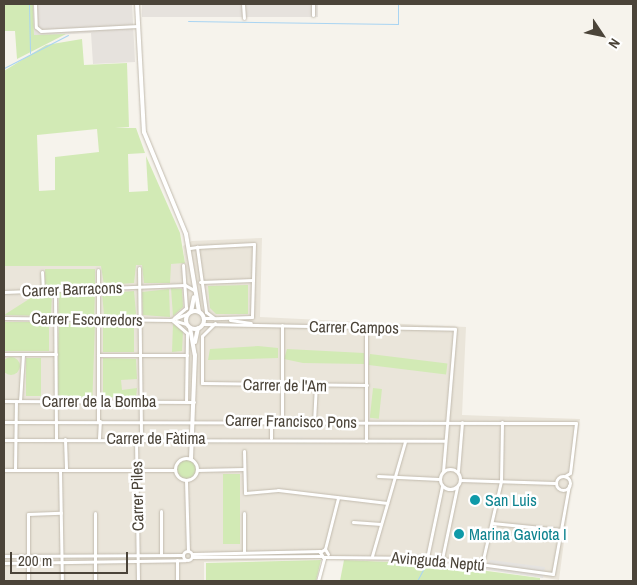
<!DOCTYPE html>
<html>
<head>
<meta charset="utf-8">
<style>
	body { margin:0 }
	#map { position:relative; width:637px; height:585px; overflow:hidden; background:#f6f3ec; font-family:"Archivo Narrow",sans-serif }
	div>[style] { position:absolute }
	[style*='--x'] { left:calc(var(--x)*1px); top:calc(var(--y)*1px); width:calc(var(--w)*1px); rotate:calc(var(--a)*1deg) }
	.residential>* { inset:0; background:#eae5da }
	.industrial>* { inset:0; background:#e6e2dd; transform-origin:0 0 }
	.green>* { inset:0; background:#d2eab5; transform-origin:0 0 }
	.round { border-radius:50% }
	.parking>* { inset:0; background:#e5e3e0 }
	.stream>* { height:1px; margin:-0.5px; padding:0 0.5px; transform-origin:0.5px; border-radius:0.5px; background:#a9d4f2 }
	.roads { filter:drop-shadow(0 0 1px #c2bbae) drop-shadow(0 0 1px #c2bbae) }
	.minor>* { height:3px; margin:-1.5px; padding:0 1.5px; transform-origin:1.5px; border-radius:1.5px; background:#fff }
	.minor>.ring { margin:-1.5px; padding:0; box-sizing:content-box; background:none; border:3px solid #fff; border-radius:50% }
	.tertiary>* { height:4px; margin:-2px; padding:0 2px; transform-origin:2px; border-radius:2px; background:#fff }
	.tertiary>.ring { margin:-2px; padding:0; box-sizing:content-box; background:none; border:4px solid #fff; border-radius:50% }
	.dots>* { width:14px; height:14px; translate:-50% -50%; box-sizing:border-box; border:2px solid #fff; border-radius:50% }
	span { translate:-50% -50%; white-space:nowrap; text-align:center; line-height:1.15; -webkit-text-stroke:5px #fff; paint-order:stroke }
	.street-label { font-size:16px; color:#4b4439 }
	.culture-label { font-size:16px; color:#0d838f }
	.left { translate:0 -50%; text-align:left }
	.frame { position:absolute; inset:0; border:5px solid #4b4439; pointer-events:none }
	.north { position:absolute; left:577px; top:10px; width:50px; height:50px; -webkit-text-stroke:4px #fff; paint-order:stroke; rotate:124deg; font-size:14px; font-weight:700; line-height:20px; text-align:center; color:#4b4439 }
	.north::after { content:''; display:block; margin:auto; width:18px; height:22px; background:#4b4439; clip-path:polygon(50% 0,100% 100%,50% 72%,0 100%) }
	.scale { position:absolute; left:10px; top:552px; width:118px; height:22px; box-sizing:border-box; border:2px solid #4b4439; border-top:0; padding-left:6px; font-size:15px; line-height:18px; white-space:nowrap; color:#4b4439; -webkit-text-stroke:4px #fff; paint-order:stroke }
</style>
</head>
<body>
<div id="map">
	<div class="residential">
		<i style="clip-path:polygon(262px 238px,260px 317px,466px 327px,462px 415px,580px 419px,559px 580px,471px 566px,331px 559px,204px 562px,204px 581px,4px 581px,4px 266px,185px 263px,183px 246px,192px 241px)"></i>
	</div>
	<div class="industrial">
		<i style="clip-path:polygon(34px 4px,132px 4px,135px 62px,93px 64px,91px 33px,34px 36px)"></i>
		<i style="left:142px;top:4px;width:176px;height:13px"></i>
	</div>
	<div class="green">
		<i style="clip-path:polygon(4px 4px,33px 4px,34px 35px,66px 34px,17px 59px,15px 31px,4px 31px)"></i>
		<i style="clip-path:polygon(evenodd,82px 39px,84px 65px,127px 63px,129px 127px,115px 128px,136px 128px,145px 153px,128px 154px,129px 192px,148px 191px,146px 156px,180px 233px,185px 263px,171px 264px,170px 283px,144px 283px,142px 265px,136px 265px,134px 283px,104px 285px,101px 266px,4px 266px,4px 71px,46px 45px,82px 39px,97px 129px,99px 152px,55px 157px,55px 190px,39px 191px,37px 135px,97px 129px)"></i>
		<i style="left:95px;top:269px;width:16px;height:50px;rotate:90deg"></i>
		<i style="clip-path:polygon(248px 285px,248px 314px,216px 314px,210px 308px,208px 286px)"></i>
		<i style="clip-path:polygon(171px 288px,182px 289px,183px 307px,173px 316px)"></i>
		<i style="clip-path:polygon(169px 289px,170px 317px,143px 315px,142px 292px)"></i>
		<i style="left:134px;top:291px;width:25px;height:32px;rotate:85deg"></i>
		<i style="left:95px;top:293px;width:23px;height:36px;rotate:92deg"></i>
		<i style="clip-path:polygon(37px 294px,52px 294px,51px 316px,4px 315px)"></i>
		<i style="left:4px;top:322px;width:45px;height:29px"></i>
		<i style="left:59px;top:323px;width:36px;height:74px;rotate:2deg"></i>
		<i style="left:103px;top:323px;width:31px;height:29px"></i>
		<i style="clip-path:polygon(173px 324px,183px 331px,182px 351px,172px 352px)"></i>
		<i style="clip-path:polygon(258px 346px,278px 348px,278px 358px,208px 360px,210px 349px)"></i>
		<i style="clip-path:polygon(287px 349px,364px 353px,364px 364px,303px 363px,284px 359px)"></i>
		<i style="left:370px;top:354px;width:78px;height:11px;rotate:7deg"></i>
		<i class="round" style="left:2px;top:357px;width:18px;height:18px"></i>
		<i style="left:26px;top:358px;width:15px;height:38px"></i>
		<i style="clip-path:polygon(103px 358px,136px 359px,137px 379px,121px 380px,122px 390px,137px 388px,136px 398px,103px 397px)"></i>
		<i style="left:373px;top:388px;width:9px;height:30px;rotate:6deg"></i>
		<i class="round" style="left:175px;top:458px;width:22px;height:22px"></i>
		<i style="left:240px;top:474px;width:70px;height:17px;rotate:90deg"></i>
		<i style="clip-path:polygon(321px 560px,316px 581px,206px 581px,206px 563px)"></i>
		<i style="clip-path:polygon(344px 560px,434px 564px,540px 578px,540px 581px,340px 581px)"></i>
	</div>
	<div class="parking">
		<i style="clip-path:polygon(491px 560px,545px 567px,543px 578px,481px 569px)"></i>
	</div>
	<div class="stream">
		<i style="--x:29;--y:4;--w:49;--a:88.8"></i>
		<i style="--x:188;--y:21;--w:210;--a:0.8"></i>
		<i style="--x:398;--y:24;--w:20;--a:-90"></i>
		<i style="--x:4;--y:68;--w:72;--a:-27.3"></i>
		<i style="--x:417;--y:581;--w:17;--a:-62"></i>
	</div>
	<div class="roads">
		<div class="minor">
			<i style="--x:35;--y:4;--w:23;--a:88"></i>
			<i style="--x:36;--y:27;--w:6;--a:39"></i>
			<i style="--x:41;--y:31;--w:97;--a:-3"></i>
			<i style="--x:243;--y:4;--w:14;--a:86"></i>
			<i style="--x:313;--y:4;--w:11;--a:90"></i>
			<i style="--x:190;--y:248;--w:7;--a:-8"></i>
			<i style="--x:197;--y:247;--w:18;--a:-3"></i>
			<i style="--x:215;--y:246;--w:39;--a:-3"></i>
			<i style="--x:254;--y:244;--w:73;--a:91.6"></i>
			<i style="--x:252;--y:317;--w:38;--a:178"></i>
			<i style="--x:214;--y:318;--w:10;--a:-143"></i>
			<i style="--x:206;--y:312;--w:66;--a:-97.9"></i>
			<i style="--x:139;--y:268;--w:169;--a:89.3"></i>
			<i style="--x:98;--y:270;--w:151;--a:90"></i>
			<i style="--x:42;--y:272;--w:19;--a:87"></i>
			<i style="--x:200;--y:282;--w:53;--a:-2.2"></i>
			<i style="--x:55;--y:290;--w:149;--a:89.6"></i>
			<i style="--x:4;--y:292;--w:181;--a:-2.2"></i>
			<i style="--x:185;--y:285;--w:10;--a:29"></i>
			<i style="--x:4;--y:318;--w:167;--a:0.7"></i>
			<i style="--x:171;--y:320;--w:17;--a:-21"></i>
			<i style="--x:174;--y:318;--w:16;--a:-40"></i>
			<i style="--x:186;--y:308;--w:43;--a:-94"></i>
			<i style="--x:203;--y:318;--w:10;--a:0"></i>
			<i style="--x:172;--y:320;--w:20;--a:41"></i>
			<i style="--x:187;--y:333;--w:69;--a:90.8"></i>
			<i style="--x:230;--y:320;--w:21;--a:8"></i>
			<i style="--x:176;--y:321;--w:10;--a:17"></i>
			<i style="--x:215;--y:323;--w:18;--a:135"></i>
			<i style="--x:202;--y:336;--w:47;--a:90"></i>
			<i style="--x:202;--y:383;--w:165;--a:0.7"></i>
			<i style="--x:203;--y:324;--w:252;--a:1.1"></i>
			<i style="--x:455;--y:329;--w:143;--a:94.8"></i>
			<i style="--x:4;--y:354;--w:52;--a:0"></i>
			<i style="--x:98;--y:355;--w:89;--a:0"></i>
			<i style="--x:4;--y:401;--w:190;--a:0.3"></i>
			<i style="--x:20;--y:401;--w:47;--a:-86.3"></i>
			<i style="--x:4;--y:422;--w:572;--a:0.1"></i>
			<i style="--x:576;--y:423;--w:50;--a:96.8"></i>
			<i style="--x:570;--y:473;--w:6;--a:149"></i>
			<i style="--x:282;--y:422;--w:97;--a:-90"></i>
			<i style="--x:314;--y:422;--w:37;--a:-87"></i>
			<i style="--x:99;--y:438;--w:17;--a:-87"></i>
			<i style="--x:136;--y:438;--w:143;--a:89.2"></i>
			<i style="--x:271;--y:438;--w:17;--a:-90"></i>
			<i style="--x:65;--y:439;--w:31;--a:88"></i>
			<i style="--x:4;--y:440;--w:441;--a:0.1"></i>
			<i style="--x:366;--y:441;--w:114;--a:-90"></i>
			<i style="--x:244;--y:451;--w:42;--a:88.6"></i>
			<i style="--x:245;--y:493;--w:33;--a:-5"></i>
			<i style="--x:278;--y:490;--w:110;--a:6.8"></i>
			<i class="ring" style="left:175px;top:458px;width:19px;height:19px"></i>
			<i class="ring" style="left:440px;top:469px;width:17px;height:17px"></i>
			<i style="--x:4;--y:470;--w:171;--a:0"></i>
			<i style="--x:15;--y:470;--w:69;--a:-89.2"></i>
			<i style="--x:60;--y:470;--w:111;--a:89"></i>
			<i style="--x:197;--y:470;--w:47;--a:-1.2"></i>
			<i style="--x:458;--y:471;--w:49;--a:-85.3"></i>
			<i class="ring" style="left:556px;top:476px;width:11px;height:11px"></i>
			<i style="--x:378;--y:476;--w:61;--a:2.8"></i>
			<i style="--x:186;--y:480;--w:71;--a:88.4"></i>
			<i style="--x:460;--y:480;--w:95;--a:1.8"></i>
			<i style="--x:161;--y:511;--w:43;--a:90"></i>
			<i style="--x:95;--y:513;--w:48;--a:90"></i>
			<i style="--x:353;--y:522;--w:28;--a:4"></i>
			<i style="--x:492;--y:523;--w:70;--a:5.7"></i>
			<i style="--x:325;--y:549;--w:53;--a:-75.7"></i>
			<i style="--x:244;--y:551;--w:38;--a:-90"></i>
			<i class="ring" style="left:183.5px;top:551.5px;width:6px;height:6px"></i>
			<i style="--x:192;--y:554;--w:128;--a:-1.3"></i>
			<i style="--x:328;--y:554;--w:6;--a:-121"></i>
			<i style="--x:325;--y:549;--w:6;--a:149"></i>
			<i style="--x:320;--y:552;--w:6;--a:59"></i>
			<i style="--x:323;--y:557;--w:112;--a:0.5"></i>
			<i style="--x:435;--y:558;--w:119;--a:7.7"></i>
			<i style="--x:553;--y:574;--w:90;--a:-79.8"></i>
			<i style="--x:4;--y:556;--w:179;--a:-0.3"></i>
			<i style="--x:372;--y:556;--w:119;--a:-73.9"></i>
			<i style="--x:192;--y:557;--w:129;--a:-0.4"></i>
			<i style="--x:427;--y:558;--w:74;--a:-78.2"></i>
			<i style="--x:442;--y:559;--w:74;--a:-78.2"></i>
			<i style="--x:177;--y:560;--w:21;--a:90"></i>
			<i style="--x:95;--y:561;--w:20;--a:90"></i>
			<i style="--x:4;--y:563;--w:181;--a:-0.9"></i>
			<i style="--x:482;--y:564;--w:85;--a:-77.1"></i>
			<i style="--x:501;--y:481;--w:59;--a:-89"></i>
			<i style="--x:28;--y:581;--w:67;--a:-90"></i>
			<i style="--x:28;--y:514;--w:33;--a:-2"></i>
			<i style="--x:318;--y:581;--w:24;--a:-75"></i>
		</div>
		<div class="tertiary">
			<i style="--x:137;--y:4;--w:128;--a:86.9"></i>
			<i style="--x:144;--y:132;--w:110;--a:67.6"></i>
			<i style="--x:186;--y:234;--w:79;--a:80.5"></i>
			<i class="ring" style="left:186px;top:311px;width:14px;height:14px"></i>
			<i style="--x:191;--y:312;--w:15;--a:-79"></i>
			<i style="--x:190;--y:328;--w:27;--a:80"></i>
			<i style="--x:195;--y:355;--w:104;--a:92.2"></i>
			<i style="--x:195;--y:342;--w:14;--a:-78"></i>
		</div>
	</div>
	<div class="dots">
		<i style="left:475px;top:500px;background:#0f9aa8"></i>
		<i style="left:459px;top:534px;background:#0f9aa8"></i>
	</div>
	<div class="street-label">
		<span style="left:72px;top:289px;rotate:-2deg">Carrer Barracons</span>
		<span style="left:87px;top:319px;rotate:1deg">Carrer Escorredors</span>
		<span style="left:354px;top:327px;rotate:1deg">Carrer Campos</span>
		<span style="left:285px;top:385px;rotate:1deg">Carrer de l'Am</span>
		<span style="left:99px;top:401px">Carrer de la Bomba</span>
		<span style="left:291px;top:421px;rotate:1deg">Carrer Francisco Pons</span>
		<span style="left:156px;top:438px">Carrer de Fàtima</span>
		<span style="left:137px;top:496px;rotate:-91deg">Carrer Piles</span>
		<span style="left:438px;top:561px;rotate:5deg">Avinguda Neptú</span>
	</div>
	<div class="culture-label">
		<span class="left" style="left:485px;top:500px">San Luis</span>
		<span class="left" style="left:469px;top:534px">Marina Gaviota I</span>
	</div>
	<div class="frame"></div>
	<div class="north">N</div>
	<div class="scale">200 m</div>
</div>
</body>
</html>
